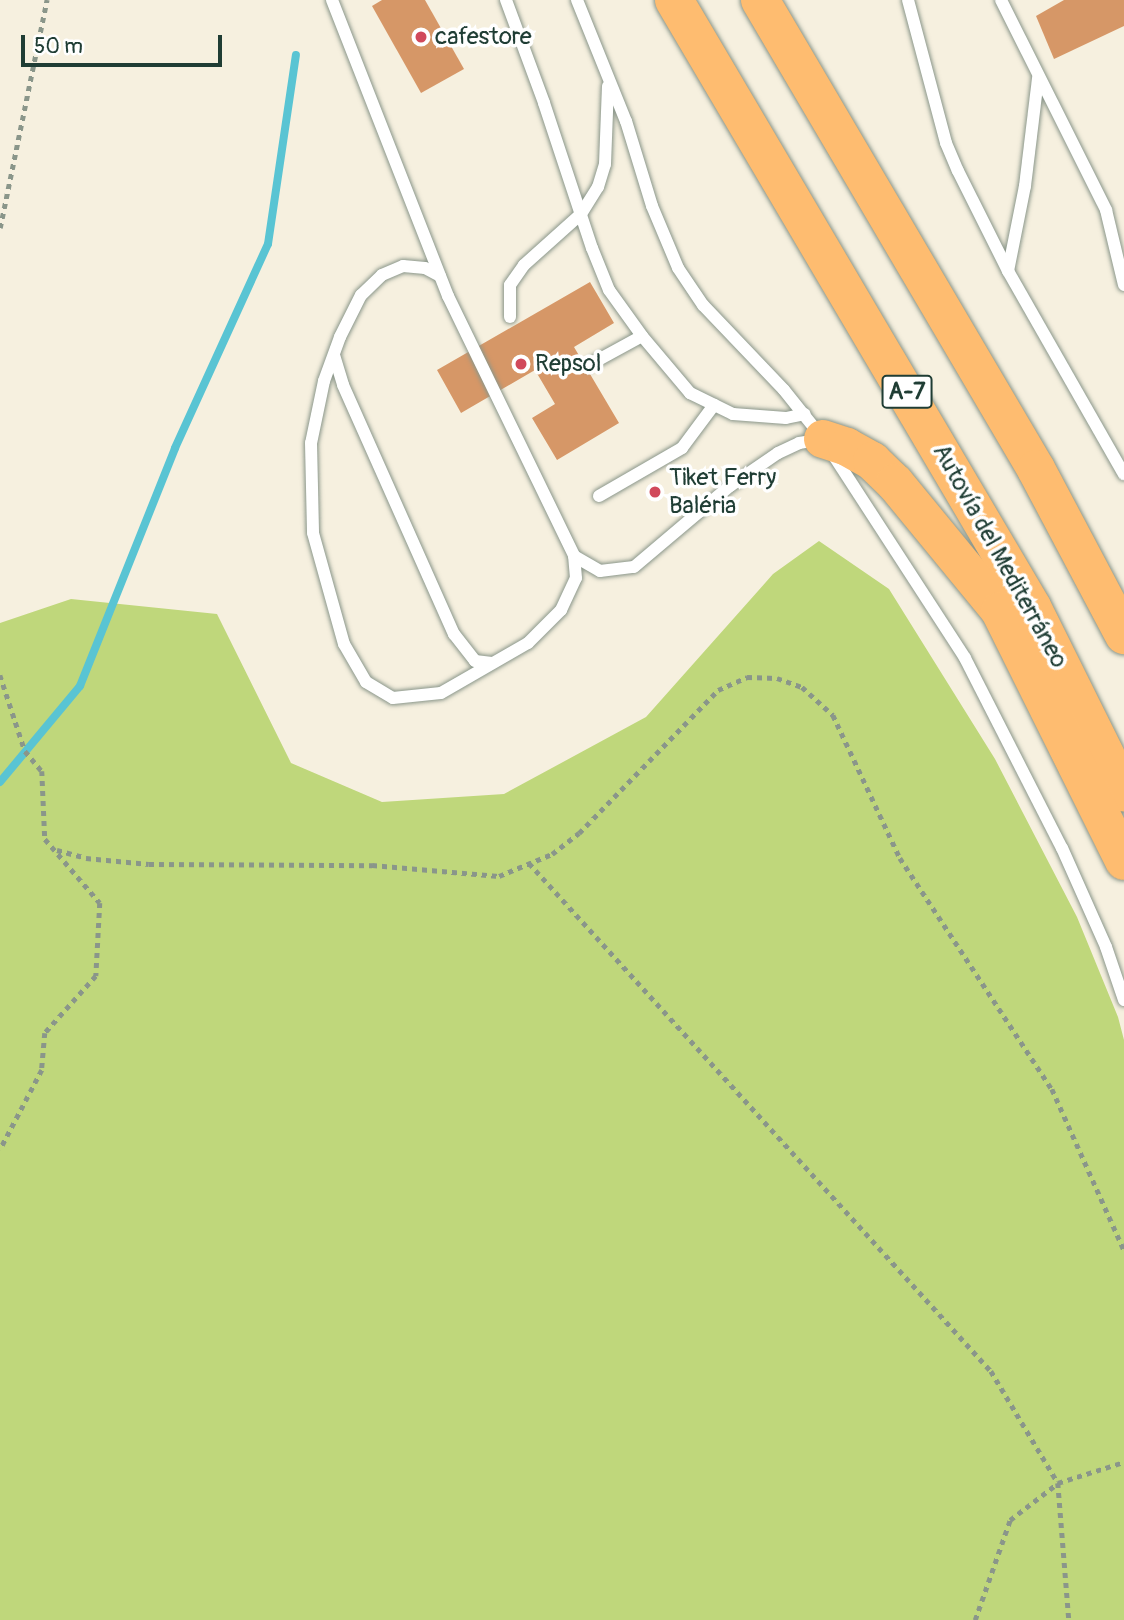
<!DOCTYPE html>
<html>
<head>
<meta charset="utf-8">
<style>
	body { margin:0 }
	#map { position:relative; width:1124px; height:1620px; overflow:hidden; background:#f6f0df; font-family:Pangolin,sans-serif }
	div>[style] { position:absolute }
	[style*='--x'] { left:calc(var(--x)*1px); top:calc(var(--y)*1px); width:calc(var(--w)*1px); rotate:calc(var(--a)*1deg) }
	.green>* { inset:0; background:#bfd77b }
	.stream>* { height:8px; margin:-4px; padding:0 4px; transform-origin:4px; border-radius:4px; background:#59c4d3 }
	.building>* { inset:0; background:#d69767 }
	.path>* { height:4.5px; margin-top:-2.25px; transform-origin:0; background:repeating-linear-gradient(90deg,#8a968a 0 5px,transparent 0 10px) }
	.roads { filter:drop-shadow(0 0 2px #8a968a) drop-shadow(0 0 2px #8a968a) }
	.lane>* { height:12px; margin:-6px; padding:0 6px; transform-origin:6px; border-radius:6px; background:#fff }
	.highway>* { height:38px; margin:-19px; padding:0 19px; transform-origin:19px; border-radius:19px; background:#febc70 }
	.dots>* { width:19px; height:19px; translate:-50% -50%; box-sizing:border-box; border:4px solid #fff; border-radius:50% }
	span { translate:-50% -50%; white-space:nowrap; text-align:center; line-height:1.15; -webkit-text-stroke:7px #fff; paint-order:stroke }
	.shield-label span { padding:2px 5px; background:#fff; border:2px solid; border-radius:5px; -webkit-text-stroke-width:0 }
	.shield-label { font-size:23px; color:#1f3d34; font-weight:700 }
	.poi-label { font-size:24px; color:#1f3d34 }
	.left { translate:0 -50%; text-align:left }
	.street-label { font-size:24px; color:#1f3d34 }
	.scale { position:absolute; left:21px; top:35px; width:201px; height:32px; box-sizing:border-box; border:4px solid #1f3d34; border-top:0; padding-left:9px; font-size:21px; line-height:24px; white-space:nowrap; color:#1f3d34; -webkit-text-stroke:5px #fff; paint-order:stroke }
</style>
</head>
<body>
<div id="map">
	<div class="green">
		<i style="clip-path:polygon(819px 541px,889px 589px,995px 759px,1077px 917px,1118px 1017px,1124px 1040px,1124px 1620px,0 1620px,0 623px,71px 599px,217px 614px,291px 763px,382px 802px,504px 794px,646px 717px,773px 574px)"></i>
	</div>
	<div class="stream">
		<i style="--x:0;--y:782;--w:125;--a:-50.2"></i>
		<i style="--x:80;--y:686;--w:256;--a:-68.2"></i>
		<i style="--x:175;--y:448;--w:224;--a:-65.5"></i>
		<i style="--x:268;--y:244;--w:191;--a:-81.6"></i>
	</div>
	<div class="building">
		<i style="clip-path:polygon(382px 0,425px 0,464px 69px,421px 93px,372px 6px)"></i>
		<i style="clip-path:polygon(1064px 0,1124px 0,1124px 26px,1054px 59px,1036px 16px)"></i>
		<i style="clip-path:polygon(590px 282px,614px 323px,574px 347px,619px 423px,557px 460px,532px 418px,555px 404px,535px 370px,461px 413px,437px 370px)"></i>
	</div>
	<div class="path">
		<i style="--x:0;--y:228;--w:233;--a:-78.4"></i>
		<i style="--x:0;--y:675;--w:80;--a:71.8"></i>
		<i style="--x:25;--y:751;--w:26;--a:50"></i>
		<i style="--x:42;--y:771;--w:68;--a:87.5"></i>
		<i style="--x:45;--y:839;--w:84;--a:49.3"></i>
		<i style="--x:100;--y:903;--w:73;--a:93.1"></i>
		<i style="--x:96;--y:976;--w:76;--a:131.8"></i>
		<i style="--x:45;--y:1033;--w:37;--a:95"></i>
		<i style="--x:42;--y:1070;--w:90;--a:117.7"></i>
		<i style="--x:57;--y:850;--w:30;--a:15"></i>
		<i style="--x:86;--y:858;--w:63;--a:5.4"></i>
		<i style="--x:149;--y:864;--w:223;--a:0.3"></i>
		<i style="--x:372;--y:865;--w:127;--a:5"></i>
		<i style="--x:499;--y:876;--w:57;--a:-22.5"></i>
		<i style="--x:552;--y:854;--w:34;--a:-38"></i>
		<i style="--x:579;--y:833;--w:199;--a:-45.8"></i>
		<i style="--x:718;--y:690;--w:32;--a:-24"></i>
		<i style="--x:747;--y:677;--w:30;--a:2"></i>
		<i style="--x:777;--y:678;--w:27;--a:20"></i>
		<i style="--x:802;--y:687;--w:42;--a:42.1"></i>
		<i style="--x:833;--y:715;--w:158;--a:64.9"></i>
		<i style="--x:900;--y:858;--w:277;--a:56.7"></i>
		<i style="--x:1052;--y:1089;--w:176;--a:65.9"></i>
		<i style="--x:529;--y:863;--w:687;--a:47.72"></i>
		<i style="--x:991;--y:1371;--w:131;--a:59.1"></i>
		<i style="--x:1058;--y:1483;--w:137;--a:85.4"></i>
		<i style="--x:975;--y:1620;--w:106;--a:-70.7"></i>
		<i style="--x:1010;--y:1520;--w:61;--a:-37.6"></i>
		<i style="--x:1058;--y:1483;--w:69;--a:-17.7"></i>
	</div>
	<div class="roads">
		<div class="lane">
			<i style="--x:332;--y:0;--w:318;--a:68.6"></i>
			<i style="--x:448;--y:296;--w:289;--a:64.1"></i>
			<i style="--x:574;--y:556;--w:30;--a:30"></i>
			<i style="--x:600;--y:571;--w:34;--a:-7"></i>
			<i style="--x:634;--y:567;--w:126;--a:-40.2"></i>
			<i style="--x:730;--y:486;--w:58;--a:-34.5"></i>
			<i style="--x:778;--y:453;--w:23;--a:-25"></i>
			<i style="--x:799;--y:443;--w:20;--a:-9"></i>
			<i style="--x:506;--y:0;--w:110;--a:69.7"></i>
			<i style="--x:544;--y:103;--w:153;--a:71.7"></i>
			<i style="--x:592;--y:248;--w:45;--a:68"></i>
			<i style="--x:609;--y:290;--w:57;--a:54.3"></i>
			<i style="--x:577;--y:0;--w:131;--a:68"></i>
			<i style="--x:626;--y:121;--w:89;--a:73"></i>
			<i style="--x:652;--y:206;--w:67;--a:67.2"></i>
			<i style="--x:678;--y:268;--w:45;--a:56"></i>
			<i style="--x:703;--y:305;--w:117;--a:46.4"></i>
			<i style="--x:784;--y:390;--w:58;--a:51.3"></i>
			<i style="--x:908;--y:0;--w:148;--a:75.1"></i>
			<i style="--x:946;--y:143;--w:30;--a:67"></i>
			<i style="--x:958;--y:171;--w:112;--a:63.4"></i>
			<i style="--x:1008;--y:271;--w:234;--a:60.3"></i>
			<i style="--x:1001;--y:0;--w:235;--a:63.4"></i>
			<i style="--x:1106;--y:210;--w:77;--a:76.5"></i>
			<i style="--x:1008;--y:271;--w:87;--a:-78.7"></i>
			<i style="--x:1025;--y:186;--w:109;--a:-83.1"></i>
			<i style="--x:440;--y:276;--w:17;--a:-152"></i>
			<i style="--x:425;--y:268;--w:22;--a:-175"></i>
			<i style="--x:403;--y:266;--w:23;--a:157"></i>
			<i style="--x:382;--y:275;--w:29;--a:136"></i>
			<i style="--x:361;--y:295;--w:47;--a:116.6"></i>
			<i style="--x:340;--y:337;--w:47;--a:110"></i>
			<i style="--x:324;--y:381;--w:63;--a:101.8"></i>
			<i style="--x:311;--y:443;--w:90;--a:88.7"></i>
			<i style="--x:313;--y:533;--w:115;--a:74.4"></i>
			<i style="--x:344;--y:644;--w:44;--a:59.9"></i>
			<i style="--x:366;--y:682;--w:31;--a:31"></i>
			<i style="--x:393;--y:698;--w:48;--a:-5.9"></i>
			<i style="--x:441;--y:693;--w:100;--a:-29.9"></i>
			<i style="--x:528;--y:643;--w:47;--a:-45"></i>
			<i style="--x:561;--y:610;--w:35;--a:-65"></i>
			<i style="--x:576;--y:578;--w:22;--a:-95"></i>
			<i style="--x:510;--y:317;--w:32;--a:-90"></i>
			<i style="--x:510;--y:285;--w:24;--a:-55"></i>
			<i style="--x:524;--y:265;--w:76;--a:-41.8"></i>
			<i style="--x:581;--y:214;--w:32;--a:-58"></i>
			<i style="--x:598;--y:187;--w:24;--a:-73"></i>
			<i style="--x:605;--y:164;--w:78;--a:-87.8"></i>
			<i style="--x:334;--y:355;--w:31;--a:73"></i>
			<i style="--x:343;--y:385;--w:273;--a:66"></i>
			<i style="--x:454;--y:634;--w:34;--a:52"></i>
			<i style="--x:475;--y:661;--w:17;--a:7"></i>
			<i style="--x:589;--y:365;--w:60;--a:-28.7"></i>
			<i style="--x:642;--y:336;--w:75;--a:49.9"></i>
			<i style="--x:690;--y:393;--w:48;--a:26"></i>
			<i style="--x:733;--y:414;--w:53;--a:4.3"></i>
			<i style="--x:786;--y:418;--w:19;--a:-12"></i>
			<i style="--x:832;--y:453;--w:244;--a:57"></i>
			<i style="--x:965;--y:658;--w:213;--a:63"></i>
			<i style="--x:1062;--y:848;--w:108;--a:66"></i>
			<i style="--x:1106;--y:947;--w:56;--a:71.2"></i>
			<i style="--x:599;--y:496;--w:96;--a:-30"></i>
			<i style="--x:682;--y:448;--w:54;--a:-53.3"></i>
		</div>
		<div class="highway">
			<i style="--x:674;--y:0;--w:705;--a:59.47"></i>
			<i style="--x:1032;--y:607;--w:207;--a:63.6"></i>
			<i style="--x:760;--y:0;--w:544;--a:59.52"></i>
			<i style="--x:1036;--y:469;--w:188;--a:62.1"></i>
			<i style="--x:823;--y:439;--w:25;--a:18"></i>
			<i style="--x:847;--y:447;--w:29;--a:29"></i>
			<i style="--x:872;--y:461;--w:32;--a:44"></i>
			<i style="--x:895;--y:483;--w:166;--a:50.6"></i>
			<i style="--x:1000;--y:611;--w:279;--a:63.6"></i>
		</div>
	</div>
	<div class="dots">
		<i style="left:421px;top:37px;background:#d1495b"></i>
		<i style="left:521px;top:364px;background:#d1495b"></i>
		<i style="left:655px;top:492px;background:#d1495b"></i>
	</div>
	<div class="shield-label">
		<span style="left:907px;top:392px">A-7</span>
	</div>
	<div class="poi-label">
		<span class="left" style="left:435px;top:37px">cafestore</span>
		<span class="left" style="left:535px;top:364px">Repsol</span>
		<span class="left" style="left:669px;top:492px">Tiket Ferry<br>Baléria</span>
	</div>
	<div class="street-label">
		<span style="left:1000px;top:556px;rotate:61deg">Autovía del Mediterráneo</span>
	</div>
	<div class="scale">50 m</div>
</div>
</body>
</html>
